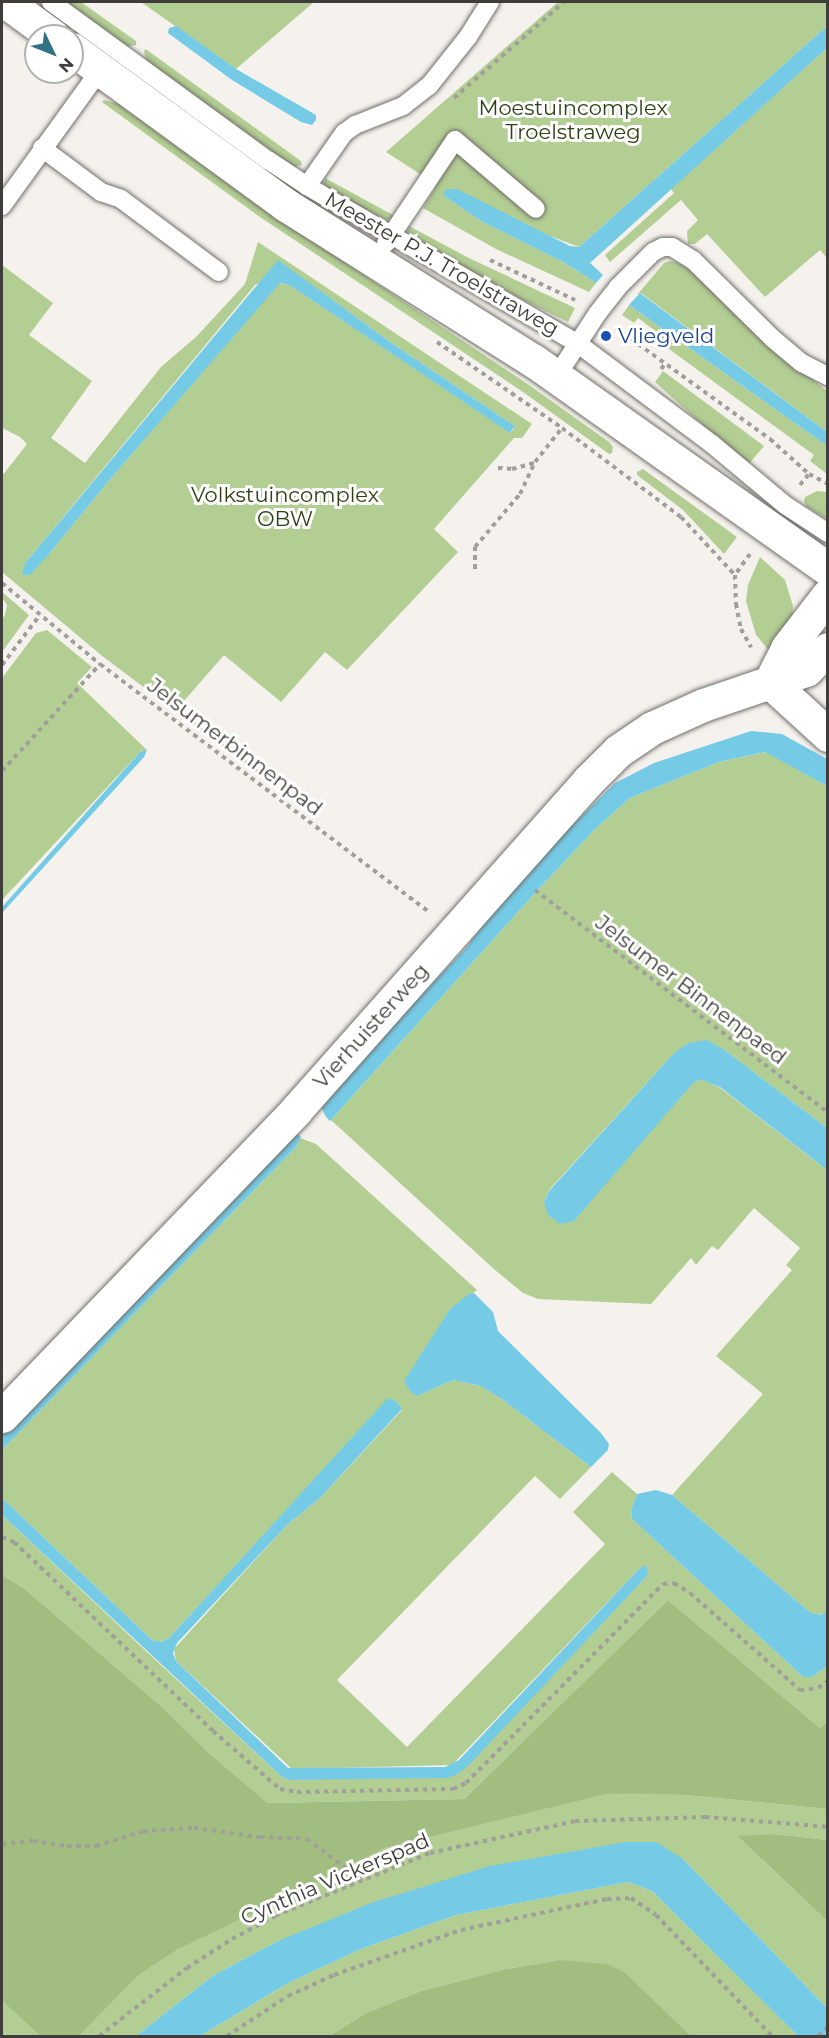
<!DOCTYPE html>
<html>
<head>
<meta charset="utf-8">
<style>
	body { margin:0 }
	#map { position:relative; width:829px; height:2038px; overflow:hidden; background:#f5f2ed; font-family:Montserrat,sans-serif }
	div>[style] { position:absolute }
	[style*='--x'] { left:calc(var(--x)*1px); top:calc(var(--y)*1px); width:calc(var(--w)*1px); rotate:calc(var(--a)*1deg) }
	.green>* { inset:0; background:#b2ce93 }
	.forest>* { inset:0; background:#a1be80 }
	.water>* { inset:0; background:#75cbe6 }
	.path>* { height:4px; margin-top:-2px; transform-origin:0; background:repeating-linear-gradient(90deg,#a19f9b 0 4.5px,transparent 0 9px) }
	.roads { filter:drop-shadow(0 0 2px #716e6a) drop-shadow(0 0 2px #716e6a) }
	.service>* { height:18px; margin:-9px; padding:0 9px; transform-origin:9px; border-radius:9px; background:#fff }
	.minor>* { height:33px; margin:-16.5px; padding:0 16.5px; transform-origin:16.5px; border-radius:16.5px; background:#fff }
	.primary>* { height:33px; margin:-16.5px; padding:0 16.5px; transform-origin:16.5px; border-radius:16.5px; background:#fff }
	.dots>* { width:16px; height:16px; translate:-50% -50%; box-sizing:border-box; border:3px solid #fff; border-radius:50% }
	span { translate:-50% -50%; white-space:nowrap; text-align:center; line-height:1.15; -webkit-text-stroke:6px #fff; paint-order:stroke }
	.park-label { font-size:21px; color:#2d4013 }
	.street-label { font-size:21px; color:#3e3d3b }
	.transit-label { font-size:21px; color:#164399 }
	.left { translate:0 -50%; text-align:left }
	.frame { position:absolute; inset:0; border:3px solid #3e3d3b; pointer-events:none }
	.north { position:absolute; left:24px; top:24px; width:60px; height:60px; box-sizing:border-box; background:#fff; border:2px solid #b2b1b1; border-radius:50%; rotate:133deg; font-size:16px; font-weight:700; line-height:24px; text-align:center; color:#3e3d3b }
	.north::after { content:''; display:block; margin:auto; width:21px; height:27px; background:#307384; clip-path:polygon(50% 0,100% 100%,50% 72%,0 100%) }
</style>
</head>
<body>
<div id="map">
	<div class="green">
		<i style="clip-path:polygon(65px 2px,81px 2px,136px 41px,136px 45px,126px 47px)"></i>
		<i style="clip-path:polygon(141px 2px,314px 2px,236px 69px)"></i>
		<i style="clip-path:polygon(558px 2px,827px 2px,827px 26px,579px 247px,443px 195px,481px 221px,565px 263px,596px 283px,589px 292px,496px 249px,423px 208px,437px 185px,386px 152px)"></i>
		<i style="clip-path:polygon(827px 48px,827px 258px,820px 250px,765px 297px,707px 234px,695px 244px,688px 244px,687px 231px,698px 220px,681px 200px,610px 262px,605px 255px,674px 193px,671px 189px)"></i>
		<i style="clip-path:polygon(144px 50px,147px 50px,301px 161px,302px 165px,293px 167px,146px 62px)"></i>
		<i style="clip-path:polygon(104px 100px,119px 104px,263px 208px,529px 385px,609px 442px,613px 447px,612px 453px,609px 454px,523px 392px,257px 215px,102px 102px)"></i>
		<i style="clip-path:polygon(325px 178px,393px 215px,393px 218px,383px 221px,328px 190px,324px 183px)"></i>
		<i style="clip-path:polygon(409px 226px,469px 258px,575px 308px,568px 322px,521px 299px,413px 238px,408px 231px)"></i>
		<i style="clip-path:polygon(evenodd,258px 242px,532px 424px,522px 438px,514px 438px,434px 529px,458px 552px,347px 670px,325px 652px,281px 702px,224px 655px,177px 709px,240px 755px,261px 773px,260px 775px,101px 655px,2px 572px,2px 476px,27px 444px,20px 437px,2px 428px,2px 265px,53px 303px,29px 335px,92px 381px,51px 438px,85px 463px,161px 367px,196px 337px,245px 284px,258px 242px,291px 270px,390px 342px,515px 426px,511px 433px,291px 286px,279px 283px,106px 484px,50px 553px,26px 562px,255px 285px,291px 270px)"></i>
		<i style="clip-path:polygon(670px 261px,685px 265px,767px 344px,827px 391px,827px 432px,641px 293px,637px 295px,664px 263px)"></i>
		<i style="clip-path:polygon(629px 305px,827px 446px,827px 474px,810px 461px,814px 455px,654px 338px,657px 332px,638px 318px,634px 323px,622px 315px)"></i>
		<i style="clip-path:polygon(663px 371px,764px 446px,748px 465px,655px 382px)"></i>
		<i style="clip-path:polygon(643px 469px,737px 537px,724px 554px,683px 510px,637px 475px,637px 472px)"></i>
		<i style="clip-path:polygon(817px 491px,827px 492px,827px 519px,806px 506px,804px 501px,805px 497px)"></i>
		<i style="clip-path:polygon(760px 557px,785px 580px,793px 606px,792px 623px,771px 653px,756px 635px,746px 601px,748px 585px)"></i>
		<i style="clip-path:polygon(2px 592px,29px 615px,2px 652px,2px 620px,5px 615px,7px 605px,2px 598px)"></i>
		<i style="clip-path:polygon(47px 630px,92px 667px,77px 683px,147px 750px,140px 752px,2px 900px,2px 678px,36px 633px)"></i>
		<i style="clip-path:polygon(766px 752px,827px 786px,827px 1128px,726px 1051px,688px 1043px,673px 1054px,549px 1190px,544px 1202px,694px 1081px,703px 1080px,719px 1087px,827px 1170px,828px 1609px,822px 1615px,811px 1613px,672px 1495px,763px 1394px,716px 1356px,792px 1270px,786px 1265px,800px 1248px,754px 1208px,718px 1250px,712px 1246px,696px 1265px,691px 1258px,651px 1304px,538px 1299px,523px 1293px,495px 1270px,331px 1120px,535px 893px,595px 829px,630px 798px,719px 762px)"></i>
		<i style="clip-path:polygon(300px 1138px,316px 1144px,477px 1290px,450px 1309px,424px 1353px,417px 1396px,453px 1380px,481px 1386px,503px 1400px,591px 1467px,560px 1499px,535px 1476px,337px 1680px,407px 1747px,605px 1544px,573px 1512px,612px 1472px,637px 1494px,631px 1510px,632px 1519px,803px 1677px,812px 1677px,827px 1666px,827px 1721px,820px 1728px,668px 1600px,464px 1799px,266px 1803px,210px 1754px,162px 1707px,25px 1589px,2px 1575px,2px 1515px,148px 1653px,282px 1777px,289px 1780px,456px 1775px,648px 1575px,643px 1566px,638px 1570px,452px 1765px,292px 1769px,176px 1661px,174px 1649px,287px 1525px,320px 1498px,402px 1410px,397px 1402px,388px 1399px,169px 1638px,160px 1642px,152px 1640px,2px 1498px,2px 1450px,297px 1146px)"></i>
		<i style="clip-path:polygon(605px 1794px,686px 1795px,827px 1809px,827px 1840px,775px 1834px,738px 1837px,827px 1921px,827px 2008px,683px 1859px,278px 1941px,214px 1975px,136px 2036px,79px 2036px,139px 1975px,177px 1950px,324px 1876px,385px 1848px)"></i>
		<i style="clip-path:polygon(628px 1882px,652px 1891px,798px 2036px,691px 2036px,623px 1972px,559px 1960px,506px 1969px,421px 1991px,366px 2013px,329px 2036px,200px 2036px,290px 1982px,361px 1949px,456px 1915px)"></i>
		<i style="clip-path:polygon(2px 2001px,40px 2036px,2px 2036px)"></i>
	</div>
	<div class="forest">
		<i style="clip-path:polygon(2px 1575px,25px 1589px,162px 1707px,210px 1754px,267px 1803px,464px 1799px,668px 1600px,820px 1728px,827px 1721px,827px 1809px,686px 1795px,606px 1794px,385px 1848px,177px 1950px,139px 1975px,79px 2036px,40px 2036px,2px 2001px)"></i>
		<i style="clip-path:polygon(775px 1834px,827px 1840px,827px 1921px,737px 1836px)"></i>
		<i style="clip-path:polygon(559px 1960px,607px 1964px,624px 1972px,691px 2036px,329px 2036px,366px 2013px,421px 1991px,506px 1969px)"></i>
	</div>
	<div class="water">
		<i style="clip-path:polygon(176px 26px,236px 69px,316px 115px,316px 120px,312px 125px,301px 122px,232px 80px,168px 33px,169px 28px)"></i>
		<i style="clip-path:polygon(827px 26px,827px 48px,590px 263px,603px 275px,596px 283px,565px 263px,481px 221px,443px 195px,446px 189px,457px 189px,570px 246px,579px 247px)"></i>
		<i style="clip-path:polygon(278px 260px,390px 342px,515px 426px,510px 433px,291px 286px,280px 283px,106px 484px,50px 553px,30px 575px,23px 575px,22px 572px,26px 562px)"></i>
		<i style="clip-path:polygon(640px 293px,827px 432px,827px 446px,629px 305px)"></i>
		<i style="clip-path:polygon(751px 731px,782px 734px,827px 759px,827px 786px,765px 752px,719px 762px,630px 798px,595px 829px,535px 893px,330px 1121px,326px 1117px,321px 1107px,365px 1055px,465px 949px,521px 876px,615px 783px,654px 763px)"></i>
		<i style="clip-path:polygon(147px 750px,144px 757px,2px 913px,2px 907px,140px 752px)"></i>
		<i style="clip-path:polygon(707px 1040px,726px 1051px,827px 1128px,827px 1170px,720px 1087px,702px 1080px,694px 1082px,574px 1221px,560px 1224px,548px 1215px,544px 1202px,549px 1191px,673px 1054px,688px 1043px)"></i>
		<i style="clip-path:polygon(296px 1134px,301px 1136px,297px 1146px,2px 1450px,2px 1432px)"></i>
		<i style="clip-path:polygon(474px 1293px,493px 1312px,498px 1331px,601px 1433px,609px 1444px,608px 1450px,591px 1467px,503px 1400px,481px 1386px,453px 1380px,417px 1396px,410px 1391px,404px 1381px,450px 1309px,469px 1294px)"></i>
		<i style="clip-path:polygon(388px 1398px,397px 1402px,402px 1409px,320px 1498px,287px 1525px,177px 1643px,173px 1653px,176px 1661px,288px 1768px,445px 1767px,459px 1760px,638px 1570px,643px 1566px,647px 1567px,648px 1575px,469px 1765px,456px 1775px,447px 1778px,289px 1780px,282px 1777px,2px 1515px,2px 1498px,152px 1640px,161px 1642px,169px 1638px)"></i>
		<i style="clip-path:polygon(656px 1490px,672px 1495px,811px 1613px,822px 1615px,827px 1609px,827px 1666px,812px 1677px,803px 1677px,632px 1519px,631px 1510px,637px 1494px)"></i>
		<i style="clip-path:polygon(626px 1842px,656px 1842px,683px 1859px,827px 2008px,827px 2036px,798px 2036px,652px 1891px,628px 1882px,456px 1915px,361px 1949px,290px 1982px,200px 2036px,136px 2036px,214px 1975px,278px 1941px,371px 1903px,490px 1866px)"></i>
	</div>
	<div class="path">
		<i style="--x:454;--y:98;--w:146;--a:-41.1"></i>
		<i style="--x:490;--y:260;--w:94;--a:25.2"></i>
		<i style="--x:616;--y:328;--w:190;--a:35.8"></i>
		<i style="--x:770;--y:439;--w:52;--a:41.9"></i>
		<i style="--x:809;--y:474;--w:21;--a:28"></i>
		<i style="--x:437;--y:342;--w:152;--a:34.5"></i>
		<i style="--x:562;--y:428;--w:149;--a:36.8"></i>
		<i style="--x:681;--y:517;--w:79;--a:47"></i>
		<i style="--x:661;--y:369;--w:6;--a:-51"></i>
		<i style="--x:498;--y:468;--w:14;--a:4"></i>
		<i style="--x:512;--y:469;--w:24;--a:-15"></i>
		<i style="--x:800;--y:485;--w:14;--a:-51"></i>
		<i style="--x:750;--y:554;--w:26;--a:126"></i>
		<i style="--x:735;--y:575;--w:29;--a:88"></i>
		<i style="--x:736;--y:604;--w:25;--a:79"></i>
		<i style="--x:741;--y:629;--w:21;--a:61"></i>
		<i style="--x:475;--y:569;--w:22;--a:-90"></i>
		<i style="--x:475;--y:547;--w:70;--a:-49.7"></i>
		<i style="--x:520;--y:494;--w:35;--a:-65"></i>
		<i style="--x:535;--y:462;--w:43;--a:-51.5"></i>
		<i style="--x:2;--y:583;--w:127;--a:39.6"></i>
		<i style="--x:100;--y:664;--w:413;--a:37"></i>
		<i style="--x:2;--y:665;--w:63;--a:-52.8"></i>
		<i style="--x:2;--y:771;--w:145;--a:-47.5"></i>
		<i style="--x:535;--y:890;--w:368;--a:37.2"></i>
		<i style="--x:2;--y:1537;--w:13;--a:23"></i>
		<i style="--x:14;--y:1542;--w:274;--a:43.5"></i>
		<i style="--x:213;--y:1731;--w:89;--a:40.9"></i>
		<i style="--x:280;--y:1789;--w:17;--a:10"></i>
		<i style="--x:297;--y:1792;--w:156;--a:-1.1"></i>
		<i style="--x:453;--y:1789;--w:14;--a:-25"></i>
		<i style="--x:466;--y:1783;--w:280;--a:-45.3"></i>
		<i style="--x:663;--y:1584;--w:11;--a:-5"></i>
		<i style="--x:674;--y:1583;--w:19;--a:32"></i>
		<i style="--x:690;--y:1593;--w:147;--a:41.4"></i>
		<i style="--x:800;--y:1690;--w:18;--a:-6"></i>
		<i style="--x:818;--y:1688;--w:12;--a:-35"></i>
		<i style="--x:2;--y:1844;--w:31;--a:-6"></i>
		<i style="--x:33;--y:1841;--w:34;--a:8"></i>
		<i style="--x:67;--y:1846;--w:29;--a:0"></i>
		<i style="--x:96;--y:1846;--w:49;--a:-17.7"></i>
		<i style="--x:143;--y:1831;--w:51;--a:-3.4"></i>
		<i style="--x:194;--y:1828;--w:67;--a:7.8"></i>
		<i style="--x:260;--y:1837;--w:47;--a:2.4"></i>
		<i style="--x:307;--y:1839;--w:69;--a:36.7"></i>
		<i style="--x:99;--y:2036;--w:111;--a:-37.7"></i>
		<i style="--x:187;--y:1968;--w:54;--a:-32.8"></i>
		<i style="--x:232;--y:1939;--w:49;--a:-28.1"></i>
		<i style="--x:275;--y:1916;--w:167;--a:-22.1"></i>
		<i style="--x:430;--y:1853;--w:148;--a:-12.4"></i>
		<i style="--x:575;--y:1821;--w:130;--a:-1.8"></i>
		<i style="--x:705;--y:1817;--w:123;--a:4.6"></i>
		<i style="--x:227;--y:2036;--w:73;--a:-33.3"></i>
		<i style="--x:288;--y:1996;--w:51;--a:-24.5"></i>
		<i style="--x:334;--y:1975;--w:135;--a:-19.5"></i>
		<i style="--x:461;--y:1930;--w:149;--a:-12"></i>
		<i style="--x:607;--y:1899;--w:24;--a:-2"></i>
		<i style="--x:631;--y:1898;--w:30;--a:34"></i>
		<i style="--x:656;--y:1915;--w:168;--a:46.2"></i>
		<i style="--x:818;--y:2036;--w:13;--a:-42"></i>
	</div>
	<div class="roads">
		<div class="service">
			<i style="--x:51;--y:2;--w:268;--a:36.1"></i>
			<i style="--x:268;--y:160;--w:47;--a:33.7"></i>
			<i style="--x:307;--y:186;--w:312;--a:30.2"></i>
			<i style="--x:577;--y:343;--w:169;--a:36.8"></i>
			<i style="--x:712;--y:444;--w:95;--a:39.9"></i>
			<i style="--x:785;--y:505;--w:51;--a:33.1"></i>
			<i style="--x:42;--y:148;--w:74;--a:36.7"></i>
			<i style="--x:101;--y:192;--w:21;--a:19"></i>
			<i style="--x:121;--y:199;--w:122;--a:36.7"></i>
			<i style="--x:307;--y:186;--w:65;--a:-55.1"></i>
			<i style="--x:344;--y:133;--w:14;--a:-36"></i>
			<i style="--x:355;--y:125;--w:52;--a:-21.6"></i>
			<i style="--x:403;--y:106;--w:33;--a:-38"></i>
			<i style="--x:429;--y:86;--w:63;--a:-51.5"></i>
			<i style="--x:468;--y:37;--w:41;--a:-57.8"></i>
			<i style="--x:2;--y:206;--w:168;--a:-54.2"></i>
			<i style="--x:386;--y:243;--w:124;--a:-56.2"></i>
			<i style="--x:455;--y:140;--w:106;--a:40.4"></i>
			<i style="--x:556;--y:377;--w:75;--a:-56.9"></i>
			<i style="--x:597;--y:314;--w:34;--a:-52"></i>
			<i style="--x:618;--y:287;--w:49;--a:-45"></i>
			<i style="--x:653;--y:252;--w:11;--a:-27"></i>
			<i style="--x:663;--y:247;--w:9;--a:0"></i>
			<i style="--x:672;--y:247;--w:25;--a:32"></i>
			<i style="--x:693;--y:260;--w:111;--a:44.6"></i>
			<i style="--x:772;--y:338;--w:39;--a:40"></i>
			<i style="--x:802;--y:363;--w:29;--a:27"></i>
		</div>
		<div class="minor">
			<i style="--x:770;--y:682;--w:38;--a:-63"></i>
			<i style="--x:787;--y:648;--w:67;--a:-52.3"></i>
			<i style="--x:770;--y:682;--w:79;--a:42.4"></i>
			<i style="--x:2;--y:1416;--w:424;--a:-46.1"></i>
			<i style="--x:296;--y:1110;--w:440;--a:-48.4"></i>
			<i style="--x:588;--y:781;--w:42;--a:-45"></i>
			<i style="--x:618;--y:751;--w:41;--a:-34.1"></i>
			<i style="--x:652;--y:728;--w:56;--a:-24.3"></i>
			<i style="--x:703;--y:705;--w:109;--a:-18.8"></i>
			<i style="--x:806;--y:670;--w:30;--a:-44"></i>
		</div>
		<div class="primary">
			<i style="--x:6;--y:2;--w:58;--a:35.9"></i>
			<i style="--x:72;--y:49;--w:265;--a:36.1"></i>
			<i style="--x:286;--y:205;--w:293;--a:32.2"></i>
			<i style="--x:534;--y:361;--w:360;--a:35.3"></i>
		</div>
	</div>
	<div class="dots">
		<i style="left:606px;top:336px;background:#1a4fb4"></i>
	</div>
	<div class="park-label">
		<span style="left:573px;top:120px">Moestuincomplex<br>Troelstraweg</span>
		<span style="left:285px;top:507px">Volkstuincomplex<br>OBW</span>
	</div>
	<div class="street-label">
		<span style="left:442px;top:264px;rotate:30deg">Meester P.J. Troelstraweg</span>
		<span style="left:235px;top:747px;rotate:37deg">Jelsumerbinnenpad</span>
		<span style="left:691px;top:990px;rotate:37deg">Jelsumer Binnenpaed</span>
		<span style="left:371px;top:1026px;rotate:-48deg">Vierhuisterweg</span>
		<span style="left:335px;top:1879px;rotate:-23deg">Cynthia Vickerspad</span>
	</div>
	<div class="transit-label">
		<span class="left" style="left:618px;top:336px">Vliegveld</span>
	</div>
	<div class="frame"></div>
	<div class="north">N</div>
</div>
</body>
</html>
